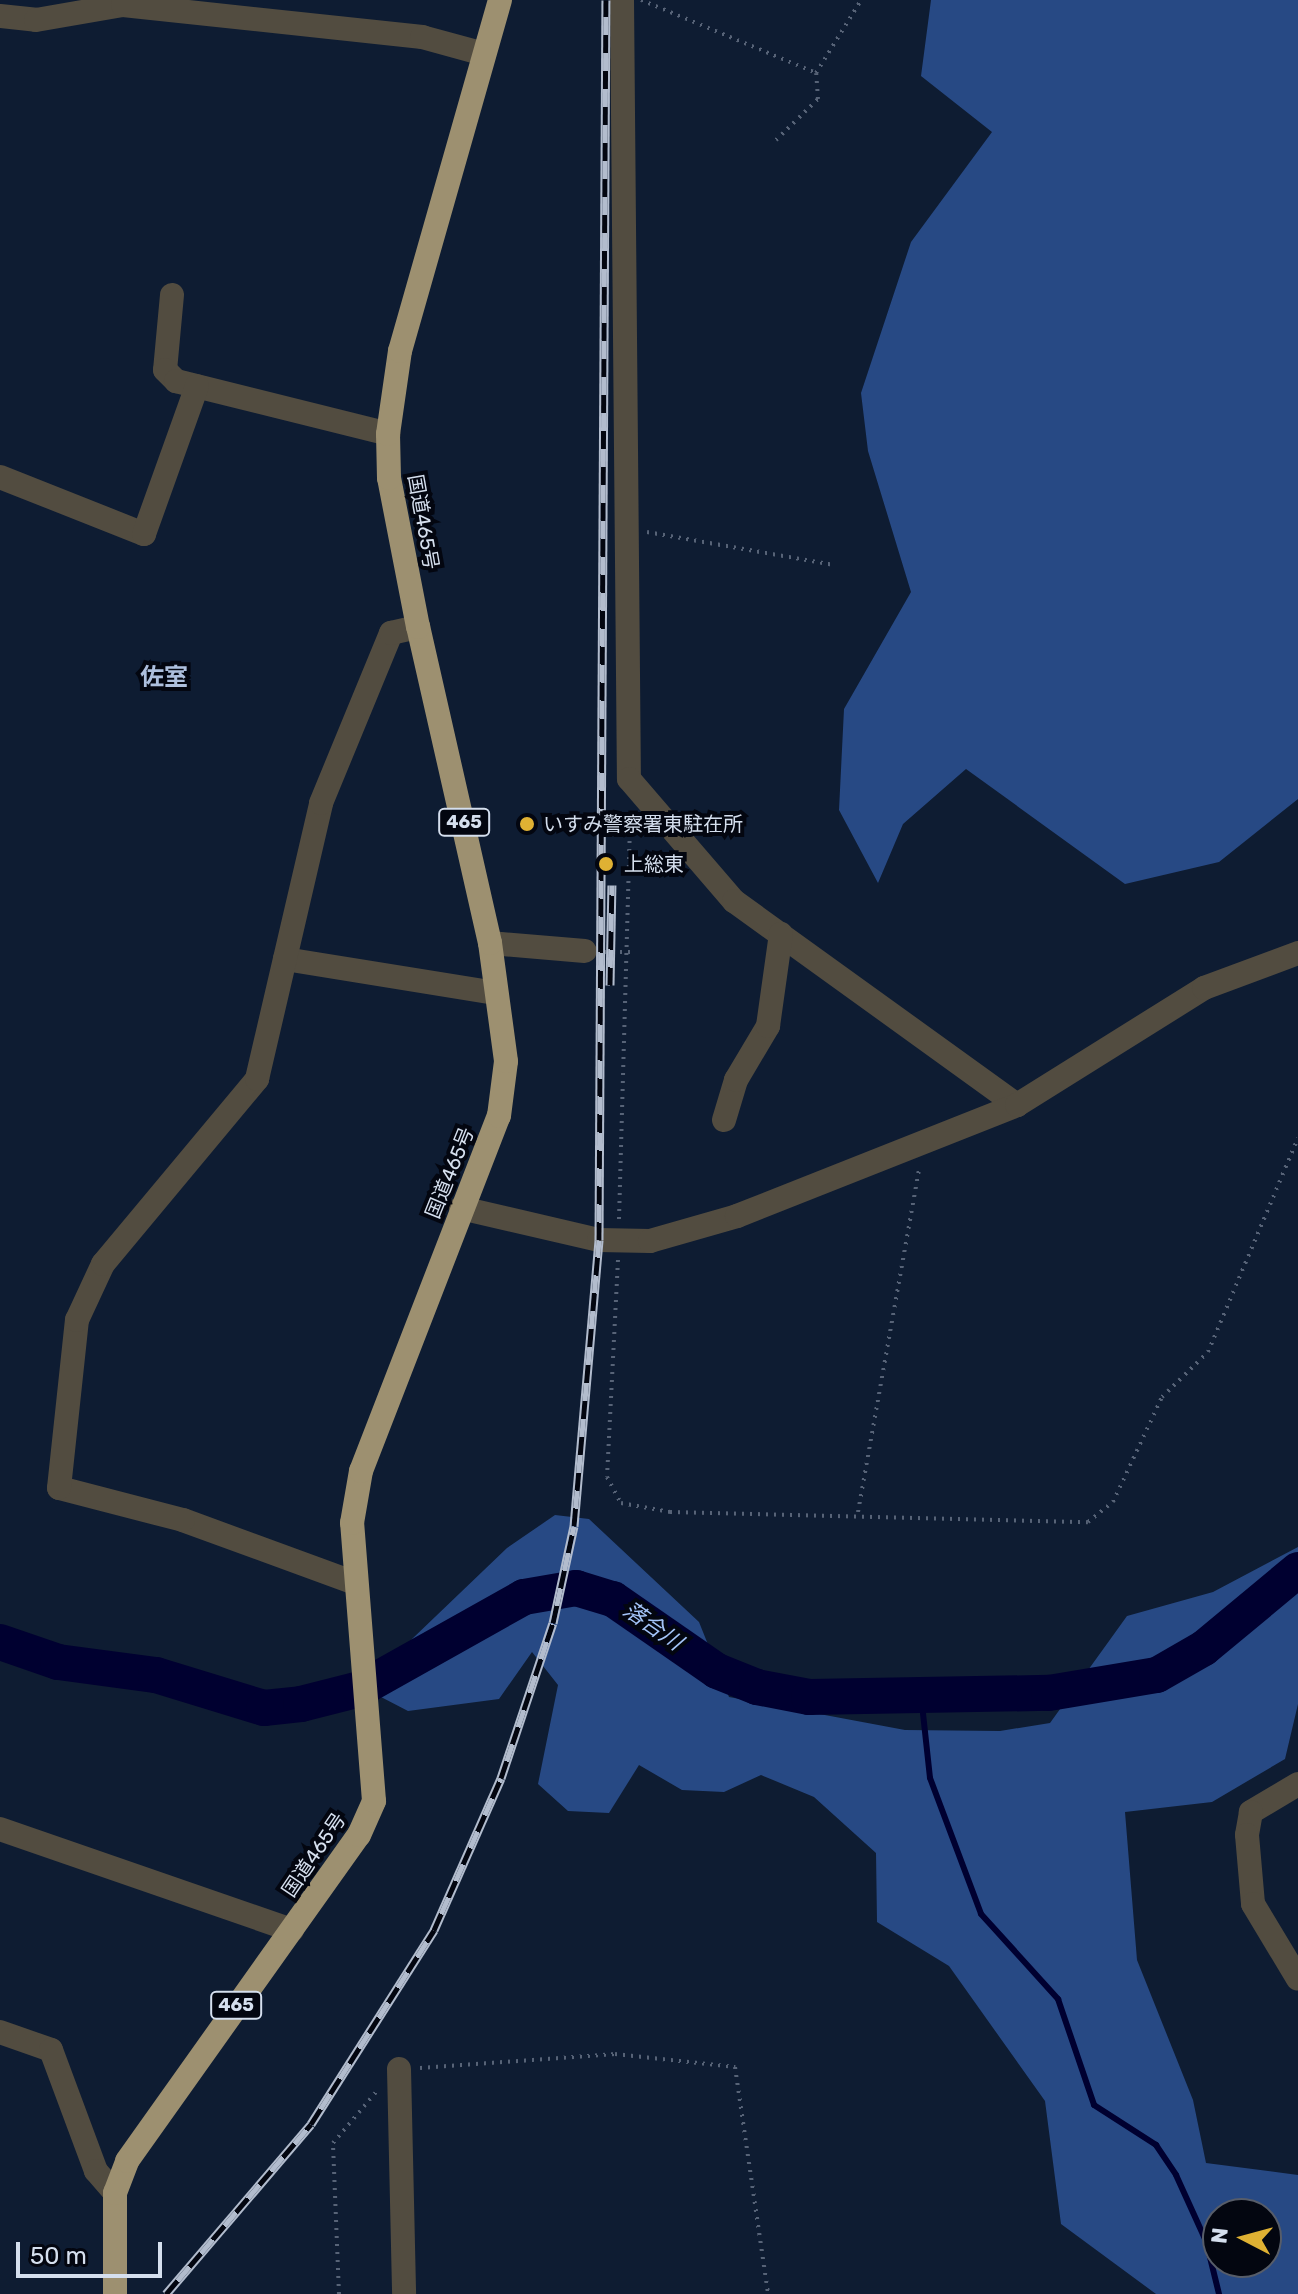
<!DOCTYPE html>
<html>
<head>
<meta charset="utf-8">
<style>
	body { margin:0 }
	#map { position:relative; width:1298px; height:2294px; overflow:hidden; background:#0e1c32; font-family:Rubik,"Noto Sans JP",sans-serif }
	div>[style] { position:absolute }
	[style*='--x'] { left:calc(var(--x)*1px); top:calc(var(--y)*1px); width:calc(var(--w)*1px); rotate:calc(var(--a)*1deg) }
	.forest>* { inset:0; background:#274984 }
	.stream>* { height:6px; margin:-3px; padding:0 3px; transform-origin:3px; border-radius:3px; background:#000030 }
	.river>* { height:36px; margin:-18px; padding:0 18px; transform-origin:18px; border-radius:18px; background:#000030 }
	.path>* { height:4px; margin-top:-2px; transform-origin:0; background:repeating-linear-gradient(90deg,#576377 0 2px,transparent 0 8px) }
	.minor>* { height:24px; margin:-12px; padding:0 12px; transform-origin:12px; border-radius:12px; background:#524c40 }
	.highway>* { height:24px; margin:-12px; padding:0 12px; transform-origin:12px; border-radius:12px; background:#9d9070 }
	.rail>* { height:9px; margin-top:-4.5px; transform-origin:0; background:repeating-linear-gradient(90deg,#030610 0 18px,#b2bccd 0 36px); box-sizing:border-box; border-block:2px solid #b2bccd }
	.dots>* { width:22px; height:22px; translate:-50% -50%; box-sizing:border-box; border:4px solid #030610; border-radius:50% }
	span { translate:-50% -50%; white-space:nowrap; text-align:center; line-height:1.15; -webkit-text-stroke:8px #030610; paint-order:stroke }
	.shield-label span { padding:2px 6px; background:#030610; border:2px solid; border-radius:6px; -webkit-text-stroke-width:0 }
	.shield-label { font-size:18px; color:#d5dfee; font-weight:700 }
	.street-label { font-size:20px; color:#d5dfee }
	.poi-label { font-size:20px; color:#d5dfee }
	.left { translate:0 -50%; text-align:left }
	.water-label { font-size:22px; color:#a4c4f8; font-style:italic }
	.quarter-label { font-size:24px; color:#adbfdd; font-weight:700 }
	.north { position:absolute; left:1202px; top:2198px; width:80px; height:80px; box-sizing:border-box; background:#030610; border:2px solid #575d69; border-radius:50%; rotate:276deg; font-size:22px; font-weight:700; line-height:32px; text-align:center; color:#d5dfee }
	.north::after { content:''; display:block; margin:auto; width:28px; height:36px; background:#dfb133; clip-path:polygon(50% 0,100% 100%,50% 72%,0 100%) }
	.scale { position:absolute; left:16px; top:2242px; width:146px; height:36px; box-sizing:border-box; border:4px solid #d5dfee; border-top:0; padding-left:10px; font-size:24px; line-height:28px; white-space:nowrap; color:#d5dfee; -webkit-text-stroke:6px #030610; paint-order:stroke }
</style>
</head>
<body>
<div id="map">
	<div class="forest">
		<i style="clip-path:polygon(931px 0,1298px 0,1298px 799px,1219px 862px,1125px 884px,966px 769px,903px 824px,878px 883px,839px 810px,844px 709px,911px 592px,868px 451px,861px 393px,911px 242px,992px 132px,921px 76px)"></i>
		<i style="clip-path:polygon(evenodd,555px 1515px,589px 1519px,699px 1622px,729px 1697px,905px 1730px,1000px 1731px,1050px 1723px,1127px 1616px,1213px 1592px,1298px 1547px,1298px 1704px,1285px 1759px,1212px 1802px,1125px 1812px,1137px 1960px,1193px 2100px,1206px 2163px,1298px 2175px,1298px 2294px,1156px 2294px,1061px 2224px,1045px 2101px,949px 1966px,877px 1922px,876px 1853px,814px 1797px,761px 1775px,724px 1792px,682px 1790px,639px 1765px,609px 1813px,568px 1811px,538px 1784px,558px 1685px,532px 1652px,499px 1699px,408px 1711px,381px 1697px,412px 1639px,507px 1548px,555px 1515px,1218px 2214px,1266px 2214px,1266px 2262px,1218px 2262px,1218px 2214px)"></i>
	</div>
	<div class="stream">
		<i style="--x:921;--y:1695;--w:83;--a:83.8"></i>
		<i style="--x:930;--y:1778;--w:145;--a:69.4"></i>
		<i style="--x:981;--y:1914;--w:115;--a:47.8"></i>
		<i style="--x:1058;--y:1999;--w:112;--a:71.2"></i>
		<i style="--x:1094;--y:2105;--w:74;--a:32.8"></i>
		<i style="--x:1156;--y:2145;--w:36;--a:56"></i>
		<i style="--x:1176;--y:2175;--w:72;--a:65.6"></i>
		<i style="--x:1206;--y:2241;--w:55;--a:76.2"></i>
	</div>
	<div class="river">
		<i style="--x:0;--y:1642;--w:61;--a:19"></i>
		<i style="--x:58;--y:1662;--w:99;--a:7.6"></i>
		<i style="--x:156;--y:1675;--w:113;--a:17"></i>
		<i style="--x:264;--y:1708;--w:37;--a:-6"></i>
		<i style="--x:301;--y:1704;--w:61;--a:-14.3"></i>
		<i style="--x:360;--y:1689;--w:188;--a:-29.3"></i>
		<i style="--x:524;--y:1597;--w:53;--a:-9.8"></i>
		<i style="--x:576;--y:1588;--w:39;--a:17"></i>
		<i style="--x:613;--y:1599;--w:126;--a:34.7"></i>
		<i style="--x:717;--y:1671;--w:43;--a:21.8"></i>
		<i style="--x:757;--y:1687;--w:53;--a:10.9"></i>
		<i style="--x:809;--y:1697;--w:240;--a:-1"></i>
		<i style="--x:1049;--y:1693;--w:109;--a:-9.5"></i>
		<i style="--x:1157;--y:1675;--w:54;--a:-29.9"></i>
		<i style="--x:1204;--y:1648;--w:122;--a:-39.7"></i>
	</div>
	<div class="path">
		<i style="--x:641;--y:0;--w:190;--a:22.6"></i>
		<i style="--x:776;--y:140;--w:59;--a:-44.3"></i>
		<i style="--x:818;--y:99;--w:26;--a:-94"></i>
		<i style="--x:816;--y:73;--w:86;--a:-58.3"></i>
		<i style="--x:647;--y:532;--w:190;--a:10"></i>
		<i style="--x:604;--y:952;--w:26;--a:0"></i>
		<i style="--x:619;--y:1219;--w:406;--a:-88.4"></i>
		<i style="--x:618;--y:1260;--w:217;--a:92.9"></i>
		<i style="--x:607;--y:1477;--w:30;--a:62"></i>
		<i style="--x:621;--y:1503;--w:50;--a:10.4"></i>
		<i style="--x:670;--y:1512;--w:418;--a:1.4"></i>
		<i style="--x:1088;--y:1522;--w:32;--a:-39"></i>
		<i style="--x:1113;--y:1502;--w:116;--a:-65"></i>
		<i style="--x:1162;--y:1397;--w:64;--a:-44.4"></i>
		<i style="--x:1208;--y:1352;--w:232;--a:-67.2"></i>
		<i style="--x:858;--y:1512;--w:349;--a:-79.9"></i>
		<i style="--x:420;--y:2068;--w:196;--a:-4.1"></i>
		<i style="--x:615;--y:2054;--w:121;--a:6.2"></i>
		<i style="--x:735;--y:2067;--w:229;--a:81.7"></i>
		<i style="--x:339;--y:2294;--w:151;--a:-92.3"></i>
		<i style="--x:333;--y:2143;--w:68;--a:-49.8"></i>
	</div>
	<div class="minor">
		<i style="--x:622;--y:0;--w:779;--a:89.49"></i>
		<i style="--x:629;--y:779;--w:161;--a:49.3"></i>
		<i style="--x:734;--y:901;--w:349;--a:35.8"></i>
		<i style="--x:0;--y:16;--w:36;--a:6"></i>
		<i style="--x:36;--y:20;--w:88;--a:-9.8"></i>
		<i style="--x:123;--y:5;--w:301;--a:6.1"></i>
		<i style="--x:422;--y:37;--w:64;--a:15.3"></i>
		<i style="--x:172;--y:295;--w:75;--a:95.3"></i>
		<i style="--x:165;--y:370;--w:16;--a:45"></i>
		<i style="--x:176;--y:381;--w:219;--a:14"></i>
		<i style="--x:0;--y:477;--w:155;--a:21.6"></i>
		<i style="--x:144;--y:534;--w:157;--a:-70.3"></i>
		<i style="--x:490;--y:943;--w:95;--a:4.8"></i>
		<i style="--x:285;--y:959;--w:214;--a:9.2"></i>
		<i style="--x:724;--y:1120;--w:42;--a:-73.3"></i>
		<i style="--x:736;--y:1080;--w:63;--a:-59.3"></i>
		<i style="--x:768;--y:1026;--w:93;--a:-82"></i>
		<i style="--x:461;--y:1208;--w:142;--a:13.1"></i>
		<i style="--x:599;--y:1240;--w:51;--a:1.1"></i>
		<i style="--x:650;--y:1241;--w:91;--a:-16"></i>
		<i style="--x:737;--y:1216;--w:301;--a:-21.6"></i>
		<i style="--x:1017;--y:1105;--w:221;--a:-32"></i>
		<i style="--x:1204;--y:988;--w:100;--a:-20.4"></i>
		<i style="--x:355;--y:1583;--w:183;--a:-159.9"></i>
		<i style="--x:183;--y:1520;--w:128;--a:-165.5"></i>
		<i style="--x:59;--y:1488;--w:169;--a:-83.9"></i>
		<i style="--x:77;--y:1320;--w:62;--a:-65.1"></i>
		<i style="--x:103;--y:1264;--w:241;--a:-50.2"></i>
		<i style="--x:257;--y:1079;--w:283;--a:-76.9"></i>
		<i style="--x:321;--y:803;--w:184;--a:-67.6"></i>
		<i style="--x:391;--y:633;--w:28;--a:-13"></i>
		<i style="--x:1298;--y:1784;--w:55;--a:149.2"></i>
		<i style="--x:1251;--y:1812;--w:23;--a:100"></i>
		<i style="--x:1247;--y:1835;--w:69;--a:85"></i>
		<i style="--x:1253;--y:1904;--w:87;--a:59"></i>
		<i style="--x:0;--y:1829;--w:309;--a:19.1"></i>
		<i style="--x:0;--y:2032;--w:54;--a:19.4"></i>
		<i style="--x:51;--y:2050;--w:129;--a:69.6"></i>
		<i style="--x:96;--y:2171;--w:29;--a:49"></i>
		<i style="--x:399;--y:2069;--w:225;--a:88.7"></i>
	</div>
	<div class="highway">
		<i style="--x:115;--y:2294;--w:101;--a:-90"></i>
		<i style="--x:115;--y:2193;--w:34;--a:-69"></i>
		<i style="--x:127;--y:2161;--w:400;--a:-54.6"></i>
		<i style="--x:359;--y:1835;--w:37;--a:-66"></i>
		<i style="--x:374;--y:1801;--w:279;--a:-94.5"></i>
		<i style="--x:352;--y:1523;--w:53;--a:-80.2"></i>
		<i style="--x:361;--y:1471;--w:381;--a:-68.8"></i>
		<i style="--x:499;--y:1116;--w:55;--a:-82.7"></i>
		<i style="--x:506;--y:1061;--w:119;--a:-97.7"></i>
		<i style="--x:490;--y:943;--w:324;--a:-102.8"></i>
		<i style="--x:418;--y:627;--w:152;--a:-101"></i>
		<i style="--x:389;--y:478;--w:44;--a:-91.3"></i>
		<i style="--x:388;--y:434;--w:84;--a:-81.8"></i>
		<i style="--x:400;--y:351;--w:365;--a:-74.1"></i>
	</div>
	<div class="rail">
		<i style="--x:610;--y:985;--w:100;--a:-88.9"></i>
		<i style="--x:166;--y:2294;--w:223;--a:-49.5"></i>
		<i style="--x:311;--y:2124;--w:230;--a:-57.6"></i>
		<i style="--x:434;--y:1930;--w:166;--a:-66.2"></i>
		<i style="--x:501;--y:1778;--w:163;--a:-71.5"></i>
		<i style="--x:553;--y:1623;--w:99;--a:-77.8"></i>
		<i style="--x:574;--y:1526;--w:287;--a:-85"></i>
		<i style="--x:599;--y:1240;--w:1240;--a:-89.68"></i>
	</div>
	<div class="dots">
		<i style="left:527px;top:824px;background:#dfb133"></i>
		<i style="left:606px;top:864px;background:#dfb133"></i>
	</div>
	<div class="shield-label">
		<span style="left:464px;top:822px">465</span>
		<span style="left:236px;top:2005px">465</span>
	</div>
	<div class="street-label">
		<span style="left:423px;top:522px;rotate:80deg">国道465号</span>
		<span style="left:450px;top:1173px;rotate:-68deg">国道465号</span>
		<span style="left:314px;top:1855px;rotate:-56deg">国道465号</span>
	</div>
	<div class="poi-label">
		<span class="left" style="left:543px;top:824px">いすみ警察署東駐在所</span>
		<span class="left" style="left:624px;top:864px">上総東</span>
	</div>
	<div class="water-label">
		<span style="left:653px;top:1626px;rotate:35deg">落合川</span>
	</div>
	<div class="quarter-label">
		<span style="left:164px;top:678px">佐室</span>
	</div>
	<div class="north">N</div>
	<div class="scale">50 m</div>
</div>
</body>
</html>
